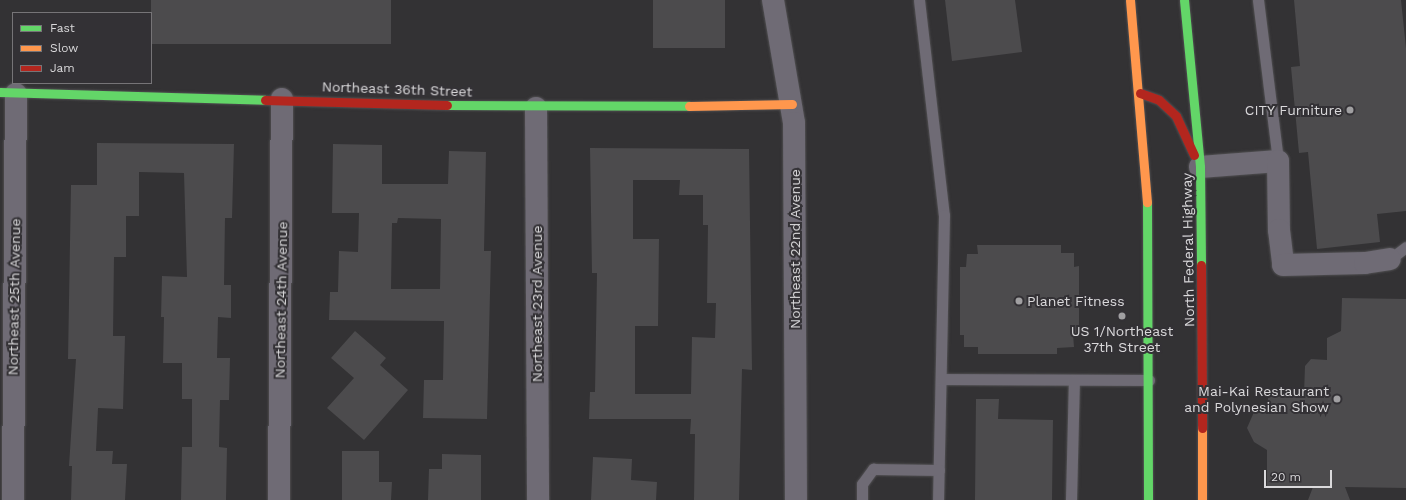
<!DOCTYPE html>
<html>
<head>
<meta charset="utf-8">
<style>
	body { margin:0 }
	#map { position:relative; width:1406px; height:500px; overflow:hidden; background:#333234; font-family:"Work Sans",sans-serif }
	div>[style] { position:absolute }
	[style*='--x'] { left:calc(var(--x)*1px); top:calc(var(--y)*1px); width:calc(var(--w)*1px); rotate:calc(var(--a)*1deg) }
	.building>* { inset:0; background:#4c4b4d; transform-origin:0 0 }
	.roads { filter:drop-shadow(0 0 1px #515052) drop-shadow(0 0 1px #515052) }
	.lane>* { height:11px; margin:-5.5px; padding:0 5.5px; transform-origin:5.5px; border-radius:5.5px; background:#6f6b75 }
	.street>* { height:22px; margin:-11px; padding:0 11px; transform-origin:11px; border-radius:11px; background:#6f6b75 }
	.fast>* { height:9px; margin:-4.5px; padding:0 4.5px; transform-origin:4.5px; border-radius:4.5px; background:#63d668 }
	.slow>* { height:9px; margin:-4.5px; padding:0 4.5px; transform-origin:4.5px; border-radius:4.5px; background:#ff974d }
	.jam>* { height:9px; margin:-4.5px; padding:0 4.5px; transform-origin:4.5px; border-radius:4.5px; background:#b3261e }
	.dots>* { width:11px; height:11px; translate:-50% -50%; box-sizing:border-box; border:2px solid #333135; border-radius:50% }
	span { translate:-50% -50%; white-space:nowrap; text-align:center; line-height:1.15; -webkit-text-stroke:4px #333135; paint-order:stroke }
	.street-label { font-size:14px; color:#dad9db }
	.poi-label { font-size:14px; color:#dad9db }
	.right { translate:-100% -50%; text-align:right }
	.left { translate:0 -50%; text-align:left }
	.legend { position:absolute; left:12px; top:12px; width:140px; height:72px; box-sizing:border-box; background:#333135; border:1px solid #767477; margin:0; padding:5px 7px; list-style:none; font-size:12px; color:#dad9db }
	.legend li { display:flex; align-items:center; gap:8px; height:20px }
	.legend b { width:20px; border:1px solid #767477 }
	.scale { position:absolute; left:1264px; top:470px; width:68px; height:18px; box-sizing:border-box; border:2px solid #dad9db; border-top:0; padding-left:5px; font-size:12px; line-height:14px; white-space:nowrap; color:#dad9db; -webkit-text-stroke:3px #333135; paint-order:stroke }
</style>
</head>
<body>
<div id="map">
	<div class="building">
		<i style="left:151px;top:0;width:240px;height:44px"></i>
		<i style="left:653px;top:0;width:72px;height:48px"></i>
		<i style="clip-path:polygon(945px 0,1015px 0,1022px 52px,952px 61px)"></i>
		<i style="clip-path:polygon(1294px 0,1401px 0,1406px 48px,1406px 211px,1377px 214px,1380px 242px,1317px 249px,1308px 152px,1299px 153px,1291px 67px,1300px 66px)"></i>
		<i style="clip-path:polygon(97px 143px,234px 144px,232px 218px,225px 218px,224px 285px,231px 285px,231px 318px,218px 317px,217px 358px,230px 358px,229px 400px,220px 400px,219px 447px,227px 448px,226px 500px,181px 500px,182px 447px,192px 447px,192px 399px,182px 399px,182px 363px,163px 363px,164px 317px,161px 317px,162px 276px,187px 277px,184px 173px,139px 172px,139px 216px,126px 216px,126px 257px,114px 257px,113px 336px,125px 336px,123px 409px,98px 408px,96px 451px,113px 451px,112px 464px,127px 464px,125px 500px,71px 500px,72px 466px,69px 466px,76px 359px,68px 359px,71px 185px,97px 185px)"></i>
		<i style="clip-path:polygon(evenodd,333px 144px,382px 145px,382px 184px,448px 184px,449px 151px,486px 152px,484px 251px,491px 251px,487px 419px,423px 418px,424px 380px,443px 380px,444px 321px,329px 320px,330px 292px,338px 292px,339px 251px,358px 252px,359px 213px,332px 213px,333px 144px,398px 218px,441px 219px,440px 289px,391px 289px,392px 223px,397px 223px,398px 218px)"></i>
		<i style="clip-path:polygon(evenodd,590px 148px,749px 149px,752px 370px,742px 369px,739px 500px,694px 500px,695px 434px,690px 434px,691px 419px,589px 419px,590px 392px,595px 392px,597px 273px,592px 273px,590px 148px,633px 180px,680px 180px,679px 195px,703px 195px,703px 225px,708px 225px,707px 303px,716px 303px,715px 338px,692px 337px,691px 394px,635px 394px,635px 326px,658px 326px,659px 239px,633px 239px,633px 180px)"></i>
		<i style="clip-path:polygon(977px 245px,1061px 245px,1061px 253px,1074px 253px,1074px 267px,1079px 266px,1079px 334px,1073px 334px,1074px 347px,1057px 348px,1057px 354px,978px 354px,978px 347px,964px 347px,964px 335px,960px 335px,960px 267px,966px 267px,967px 254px,978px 254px)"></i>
		<i style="clip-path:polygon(1342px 298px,1406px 299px,1406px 488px,1345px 487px,1350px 500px,1308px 500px,1313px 487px,1267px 487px,1267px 450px,1254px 442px,1247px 428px,1254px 412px,1268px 404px,1268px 394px,1304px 394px,1305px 366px,1311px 359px,1327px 360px,1327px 338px,1341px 331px)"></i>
		<i style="clip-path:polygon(355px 331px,386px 358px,380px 365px,408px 390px,364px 440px,327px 408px,354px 378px,331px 358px)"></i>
		<i style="clip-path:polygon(976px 399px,999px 399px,998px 419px,1053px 420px,1052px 500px,975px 500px)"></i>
		<i style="clip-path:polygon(342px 451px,379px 451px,379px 482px,392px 482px,391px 500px,342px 500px)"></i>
		<i style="clip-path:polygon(442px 454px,481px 455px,481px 500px,428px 500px,429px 469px,442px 469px)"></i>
		<i style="clip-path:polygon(593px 457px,632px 459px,631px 480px,657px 482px,656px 500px,591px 500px)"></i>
	</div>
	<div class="roads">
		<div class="lane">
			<i style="--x:919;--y:0;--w:216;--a:83.4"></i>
			<i style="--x:944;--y:215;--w:285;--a:91.2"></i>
			<i style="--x:1258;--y:0;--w:162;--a:82.9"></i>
			<i style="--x:1390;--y:259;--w:20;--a:-37"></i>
			<i style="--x:941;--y:379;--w:208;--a:0.3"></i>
			<i style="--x:862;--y:500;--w:16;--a:-90"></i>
			<i style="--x:862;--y:484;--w:19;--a:-54"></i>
			<i style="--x:873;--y:469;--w:66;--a:0.9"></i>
			<i style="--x:1071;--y:500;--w:120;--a:-88.6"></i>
		</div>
		<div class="street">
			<i style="--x:773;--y:0;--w:125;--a:80.3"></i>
			<i style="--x:794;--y:123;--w:377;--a:89.7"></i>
			<i style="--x:536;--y:108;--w:392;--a:89.7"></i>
			<i style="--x:1200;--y:167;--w:78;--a:-4.4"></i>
			<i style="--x:1278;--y:161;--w:69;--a:89.2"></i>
			<i style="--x:1279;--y:230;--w:35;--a:83"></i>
			<i style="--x:1283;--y:265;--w:82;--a:-1.4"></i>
			<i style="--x:1365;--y:263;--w:25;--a:-9"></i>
			<i style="--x:13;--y:500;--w:406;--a:-89.6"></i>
			<i style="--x:279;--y:500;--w:401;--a:-89.6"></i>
		</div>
		<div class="fast">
			<i style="--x:1184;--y:0;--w:168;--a:84.5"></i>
			<i style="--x:1200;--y:167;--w:98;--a:89.4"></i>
			<i style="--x:0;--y:92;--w:265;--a:1.7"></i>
			<i style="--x:447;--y:105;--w:242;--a:0.2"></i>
			<i style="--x:1147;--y:202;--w:298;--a:89.8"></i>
		</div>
		<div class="slow">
			<i style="--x:1130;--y:0;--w:203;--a:85.2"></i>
			<i style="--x:689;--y:106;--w:103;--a:-1.1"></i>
			<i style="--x:1202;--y:428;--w:72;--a:90"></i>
		</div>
		<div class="jam">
			<i style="--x:1140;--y:93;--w:20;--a:20"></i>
			<i style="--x:1159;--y:100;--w:23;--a:43"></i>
			<i style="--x:1176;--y:116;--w:43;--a:65.2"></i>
			<i style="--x:265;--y:100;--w:182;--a:1.6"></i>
			<i style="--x:1201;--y:265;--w:163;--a:89.6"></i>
		</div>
	</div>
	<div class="dots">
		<i style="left:1350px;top:110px;background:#a09fa1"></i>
		<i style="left:1019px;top:301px;background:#a09fa1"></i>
		<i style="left:1122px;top:316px;background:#a09fa1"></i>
		<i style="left:1337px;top:399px;background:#a09fa1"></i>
	</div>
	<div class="street-label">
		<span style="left:397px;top:89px;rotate:2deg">Northeast 36th Street</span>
		<span style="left:795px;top:249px;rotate:-90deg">Northeast 22nd Avenue</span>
		<span style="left:1188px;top:250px;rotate:-91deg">North Federal Highway</span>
		<span style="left:14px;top:297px;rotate:-89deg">Northeast 25th Avenue</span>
		<span style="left:281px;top:300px;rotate:-89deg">Northeast 24th Avenue</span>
		<span style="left:537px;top:304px;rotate:-90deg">Northeast 23rd Avenue</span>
	</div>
	<div class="poi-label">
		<span class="right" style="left:1342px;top:110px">CITY Furniture</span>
		<span class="left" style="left:1027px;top:301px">Planet Fitness</span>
		<span style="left:1122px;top:339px">US 1/Northeast<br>37th Street</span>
		<span class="right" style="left:1329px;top:399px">Mai-Kai Restaurant<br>and Polynesian Show</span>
	</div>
	<ul class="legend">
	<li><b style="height:5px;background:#63d668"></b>Fast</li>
	<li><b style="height:5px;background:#ff974d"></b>Slow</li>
	<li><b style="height:5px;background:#b3261e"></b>Jam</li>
	</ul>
	<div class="scale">20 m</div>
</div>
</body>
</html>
